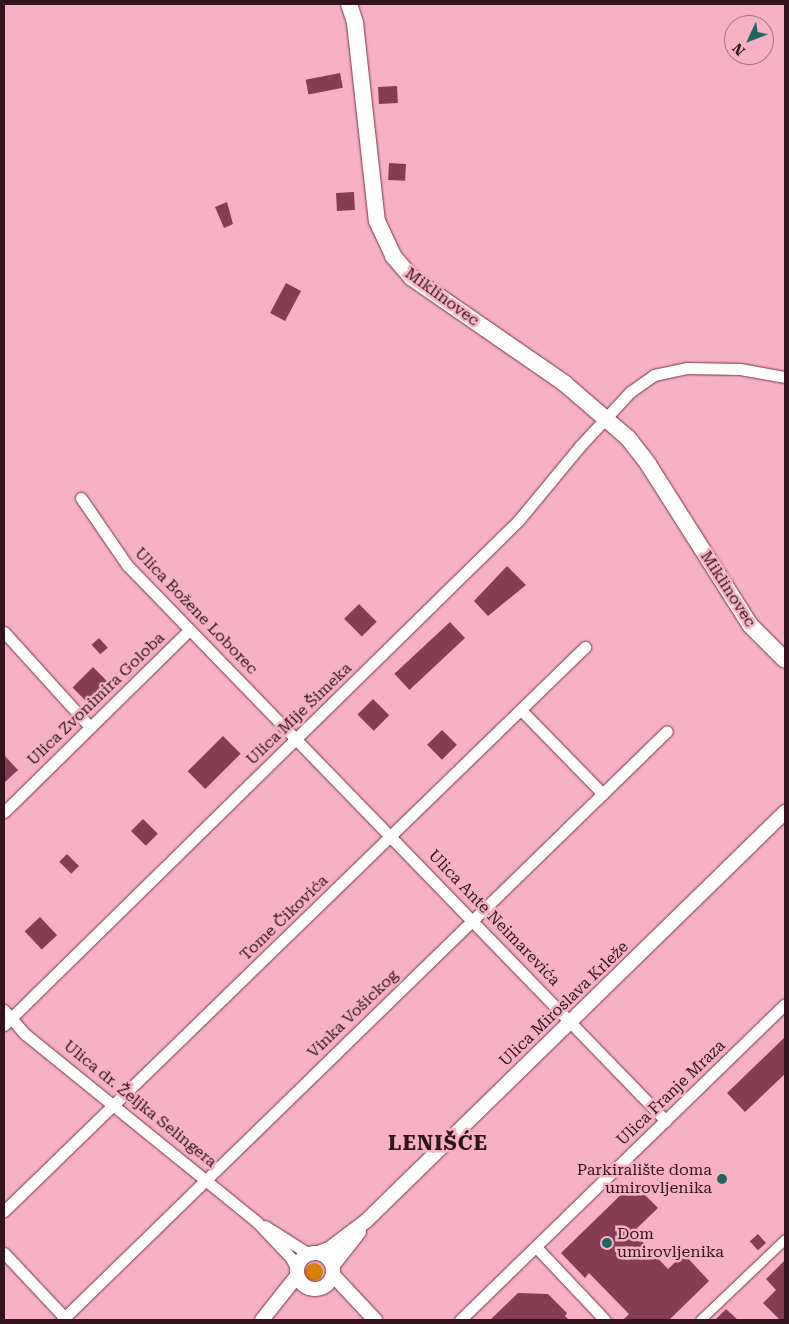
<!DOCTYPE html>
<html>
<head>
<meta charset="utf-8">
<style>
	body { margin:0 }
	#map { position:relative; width:789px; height:1324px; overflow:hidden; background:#f6b2c4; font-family:"Roboto Serif",serif }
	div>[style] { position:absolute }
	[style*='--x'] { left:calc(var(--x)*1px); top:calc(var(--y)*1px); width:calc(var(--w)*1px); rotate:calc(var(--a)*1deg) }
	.green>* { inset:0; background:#d97e09 }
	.round { border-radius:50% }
	.building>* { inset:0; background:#853d54; transform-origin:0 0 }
	.roads { filter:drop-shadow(0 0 1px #7b334b) drop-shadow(0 0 1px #7b334b) }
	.pedestrian>* { height:9px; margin:-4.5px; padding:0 4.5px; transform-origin:4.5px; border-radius:4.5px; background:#fff }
	.minor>* { height:11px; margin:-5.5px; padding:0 5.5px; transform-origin:5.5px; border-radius:5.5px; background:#fff }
	.tertiary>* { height:14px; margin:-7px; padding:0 7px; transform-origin:7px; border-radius:7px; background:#fff }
	.tertiary>.ring { margin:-7px; padding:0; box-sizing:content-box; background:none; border:14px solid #fff; border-radius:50% }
	.secondary>* { height:16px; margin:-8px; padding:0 8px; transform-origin:8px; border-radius:8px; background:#fff }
	.dots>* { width:14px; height:14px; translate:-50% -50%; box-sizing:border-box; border:2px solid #f6b2c4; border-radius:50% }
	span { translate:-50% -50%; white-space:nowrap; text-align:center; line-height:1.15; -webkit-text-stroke:5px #f6b2c4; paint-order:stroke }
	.street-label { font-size:16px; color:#33141e }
	.poi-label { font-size:16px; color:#33141e }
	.right { translate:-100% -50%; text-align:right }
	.left { translate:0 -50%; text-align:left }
	.district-label { font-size:21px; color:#33141e; font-weight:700; letter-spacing:1px }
	.frame { position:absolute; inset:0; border:5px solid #33141e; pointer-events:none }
	.north { position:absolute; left:724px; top:15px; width:50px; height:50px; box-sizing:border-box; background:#f6b2c4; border:1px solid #a87382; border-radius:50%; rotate:227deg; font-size:14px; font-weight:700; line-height:20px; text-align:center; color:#33141e }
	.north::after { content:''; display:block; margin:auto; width:18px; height:22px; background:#1f675d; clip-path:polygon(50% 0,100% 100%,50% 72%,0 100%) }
</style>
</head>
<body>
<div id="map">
	<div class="green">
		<i class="round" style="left:305px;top:1263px;width:18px;height:18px"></i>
	</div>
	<div class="building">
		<i style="left:340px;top:73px;width:15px;height:35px;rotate:79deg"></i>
		<i style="left:397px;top:86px;width:17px;height:19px;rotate:87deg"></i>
		<i style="left:389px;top:163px;width:17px;height:17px;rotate:3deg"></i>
		<i style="left:354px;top:192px;width:18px;height:18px;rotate:87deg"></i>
		<i style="clip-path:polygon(227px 202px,233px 224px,224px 228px,215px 207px)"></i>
		<i style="left:286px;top:283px;width:17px;height:34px;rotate:28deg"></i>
		<i style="clip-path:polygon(507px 566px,526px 585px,488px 616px,474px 601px)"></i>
		<i style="left:359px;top:604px;width:25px;height:21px;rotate:45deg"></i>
		<i style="left:450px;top:622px;width:22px;height:76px;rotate:47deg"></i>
		<i style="left:99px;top:638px;width:13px;height:10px;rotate:48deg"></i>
		<i style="left:93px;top:667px;width:20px;height:29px;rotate:45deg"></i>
		<i style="left:373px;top:699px;width:23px;height:22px;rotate:45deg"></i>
		<i style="left:442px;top:730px;width:21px;height:21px;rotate:45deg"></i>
		<i style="left:223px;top:736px;width:25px;height:50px;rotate:45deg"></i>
		<i style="clip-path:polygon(4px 755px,18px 770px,4px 783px)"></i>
		<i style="left:143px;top:819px;width:21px;height:17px;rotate:45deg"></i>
		<i style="left:67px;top:854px;width:17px;height:11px;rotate:45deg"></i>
		<i style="left:40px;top:917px;width:25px;height:21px;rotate:47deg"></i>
		<i style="clip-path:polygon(785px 1037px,785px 1074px,745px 1112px,727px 1093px)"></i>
		<i style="clip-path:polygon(633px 1183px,658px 1208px,633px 1232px,668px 1269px,684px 1254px,709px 1281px,669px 1320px,623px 1320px,629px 1314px,589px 1273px,585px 1278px,561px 1253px)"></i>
		<i style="left:758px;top:1234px;width:12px;height:11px;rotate:48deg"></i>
		<i style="clip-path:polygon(785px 1260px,785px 1320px,780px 1320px,763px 1303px,776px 1290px,766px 1279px)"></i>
		<i style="clip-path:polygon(518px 1293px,548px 1294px,567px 1313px,565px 1316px,569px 1320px,490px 1320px)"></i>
		<i style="clip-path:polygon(726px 1309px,738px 1320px,715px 1320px)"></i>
	</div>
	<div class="roads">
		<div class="pedestrian">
			<i style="--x:700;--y:1320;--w:117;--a:-43.6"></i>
		</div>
		<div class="minor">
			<i style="--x:81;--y:498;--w:81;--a:55.5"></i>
			<i style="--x:127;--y:565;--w:774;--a:45.89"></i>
			<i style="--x:4;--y:632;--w:128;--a:47.8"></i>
			<i style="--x:521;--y:710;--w:117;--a:45.7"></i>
			<i style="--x:4;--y:812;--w:260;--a:-44.5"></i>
			<i style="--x:4;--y:1010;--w:32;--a:49"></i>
			<i style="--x:25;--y:1034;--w:299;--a:39"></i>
			<i style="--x:257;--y:1222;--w:50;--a:46.6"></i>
			<i style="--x:291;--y:1258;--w:13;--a:63"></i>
			<i style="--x:4;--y:1025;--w:720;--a:-44.44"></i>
			<i style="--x:518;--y:521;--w:97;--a:-50.4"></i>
			<i style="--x:580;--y:446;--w:74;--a:-47.2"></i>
			<i style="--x:630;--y:392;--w:29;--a:-35"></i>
			<i style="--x:654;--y:375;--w:33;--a:-12"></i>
			<i style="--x:686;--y:368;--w:54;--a:1.1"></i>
			<i style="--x:740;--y:369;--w:46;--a:10.1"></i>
			<i style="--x:4;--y:1211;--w:810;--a:-44.15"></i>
			<i style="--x:265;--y:1226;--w:52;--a:32.5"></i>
			<i style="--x:536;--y:1247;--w:100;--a:46.6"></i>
			<i style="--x:4;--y:1253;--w:89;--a:46.8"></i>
			<i style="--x:62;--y:1320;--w:844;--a:-44.23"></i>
			<i style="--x:460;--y:1320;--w:453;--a:-44.2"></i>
		</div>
		<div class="tertiary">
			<i class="ring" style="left:297px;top:1253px;width:22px;height:22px"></i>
			<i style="--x:318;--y:1253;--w:12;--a:-20"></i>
			<i style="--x:329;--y:1249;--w:46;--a:-37.1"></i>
			<i style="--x:366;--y:1221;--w:586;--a:-44.31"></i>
			<i style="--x:333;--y:1265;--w:42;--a:-51.8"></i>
			<i style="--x:333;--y:1275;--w:62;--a:47"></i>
			<i style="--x:262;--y:1320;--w:56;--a:-51.5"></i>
		</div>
		<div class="secondary">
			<i style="--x:349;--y:4;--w:20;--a:72"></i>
			<i style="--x:355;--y:23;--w:199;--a:83.7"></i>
			<i style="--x:377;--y:221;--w:38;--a:65"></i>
			<i style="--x:393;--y:256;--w:29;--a:49"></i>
			<i style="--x:412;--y:278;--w:185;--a:34.6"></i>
			<i style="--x:564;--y:383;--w:84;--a:40.7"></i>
			<i style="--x:628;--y:438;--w:33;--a:52"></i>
			<i style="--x:648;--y:464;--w:191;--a:57.6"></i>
			<i style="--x:750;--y:625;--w:49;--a:45"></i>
		</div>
	</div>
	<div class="dots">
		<i style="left:722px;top:1179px;background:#1f675d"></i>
		<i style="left:607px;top:1243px;background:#1f675d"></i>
	</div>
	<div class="street-label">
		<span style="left:442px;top:297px;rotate:36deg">Miklinovec</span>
		<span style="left:728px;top:589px;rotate:57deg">Miklinovec</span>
		<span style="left:196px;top:611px;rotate:46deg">Ulica Božene Loborec</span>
		<span style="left:96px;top:699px;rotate:-44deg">Ulica Zvonimira Goloba</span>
		<span style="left:299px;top:714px;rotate:-44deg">Ulica Mije Šimeka</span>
		<span style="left:284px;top:918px;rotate:-44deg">Tome Čikovića</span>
		<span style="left:494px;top:918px;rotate:46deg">Ulica Ante Neimarevića</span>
		<span style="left:564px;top:1004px;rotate:-44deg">Ulica Miroslava Krleže</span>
		<span style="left:353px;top:1014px;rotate:-44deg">Vinka Vošickog</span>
		<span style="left:671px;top:1093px;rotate:-44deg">Ulica Franje Mraza</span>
		<span style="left:140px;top:1104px;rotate:39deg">Ulica dr. Željka Selingera</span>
	</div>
	<div class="poi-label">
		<span class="right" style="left:712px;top:1179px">Parkiralište doma<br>umirovljenika</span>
		<span class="left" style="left:617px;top:1243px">Dom<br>umirovljenika</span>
	</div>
	<div class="district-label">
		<span style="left:438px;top:1143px">LENIŠĆE</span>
	</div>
	<div class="frame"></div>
	<div class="north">N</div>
</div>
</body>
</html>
